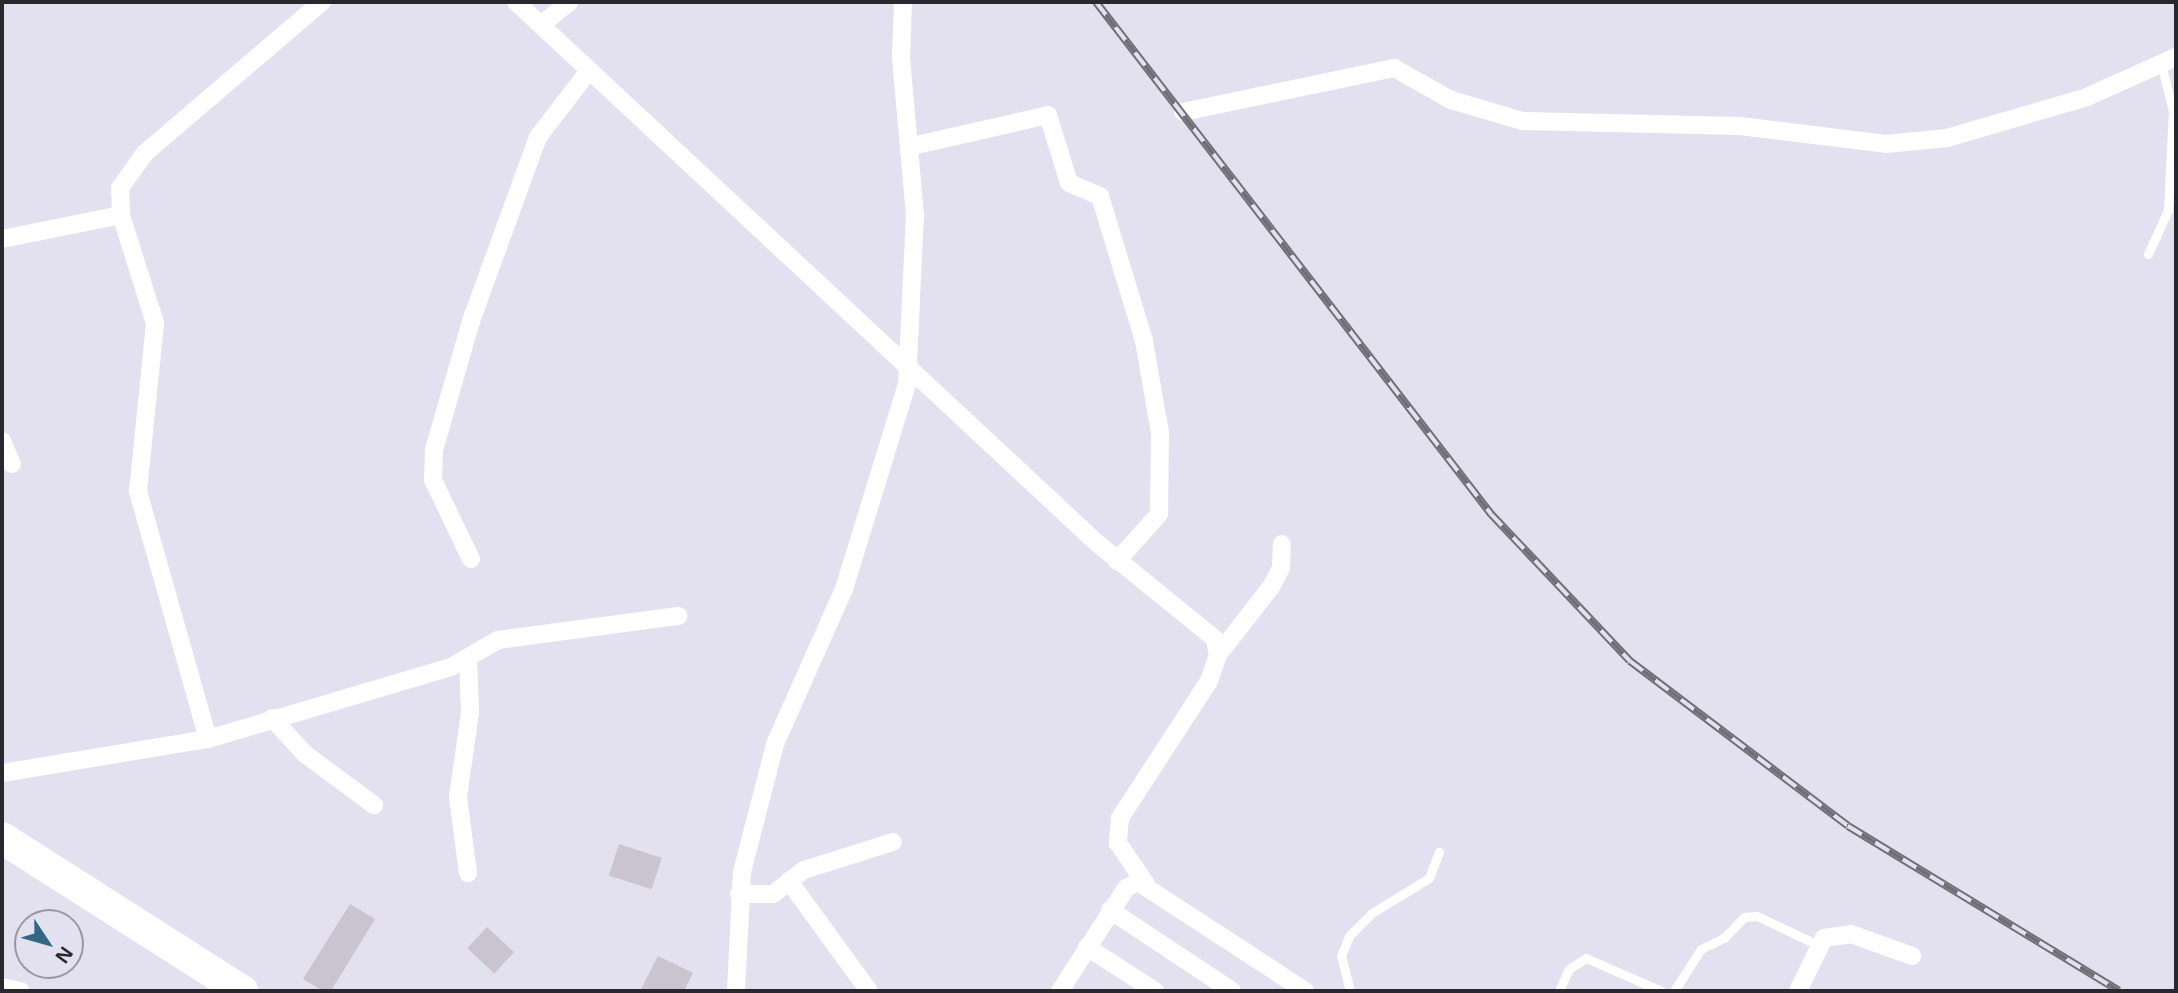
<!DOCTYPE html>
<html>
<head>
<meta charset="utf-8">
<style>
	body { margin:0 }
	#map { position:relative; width:2178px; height:993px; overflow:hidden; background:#e3e1ef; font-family:"Open Sans",sans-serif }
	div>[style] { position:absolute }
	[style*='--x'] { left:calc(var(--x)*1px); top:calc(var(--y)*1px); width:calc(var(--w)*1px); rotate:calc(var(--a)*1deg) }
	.building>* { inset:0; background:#cac3d0; transform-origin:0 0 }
	.lane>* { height:9px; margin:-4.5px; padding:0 4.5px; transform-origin:4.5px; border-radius:4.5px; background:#fff }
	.street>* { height:18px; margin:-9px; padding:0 9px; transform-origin:9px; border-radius:9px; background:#fff }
	.highway>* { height:32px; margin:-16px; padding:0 16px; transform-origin:16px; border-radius:16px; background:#fff }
	.rail>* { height:8px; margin-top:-4px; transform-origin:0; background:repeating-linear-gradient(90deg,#e3e1ef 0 16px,#706f78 0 32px); box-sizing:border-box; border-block:2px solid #706f78 }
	span { translate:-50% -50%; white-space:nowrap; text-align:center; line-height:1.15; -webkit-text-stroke:7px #e3e1ef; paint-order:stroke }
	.frame { position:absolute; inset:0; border:4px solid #29282e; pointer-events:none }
	.north { position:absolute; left:14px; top:909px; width:70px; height:70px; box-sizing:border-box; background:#e3e1ef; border:2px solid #9997a2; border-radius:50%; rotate:126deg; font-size:19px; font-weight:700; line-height:28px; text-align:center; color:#29282e }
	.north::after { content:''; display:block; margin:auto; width:24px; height:32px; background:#336884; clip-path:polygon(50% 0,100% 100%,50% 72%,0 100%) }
</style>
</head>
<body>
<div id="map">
	<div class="building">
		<i style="left:619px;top:844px;width:45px;height:33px;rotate:18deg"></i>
		<i style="clip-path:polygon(350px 904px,375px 919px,331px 991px,323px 991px,303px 979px)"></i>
		<i style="left:487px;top:927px;width:37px;height:29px;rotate:43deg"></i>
		<i style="clip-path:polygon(658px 956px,693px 973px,684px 991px,640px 991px)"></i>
	</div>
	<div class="lane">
		<i style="--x:2148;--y:254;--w:48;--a:-65.6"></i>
		<i style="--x:2168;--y:210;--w:99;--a:-87.1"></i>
		<i style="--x:2173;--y:111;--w:44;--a:-104.3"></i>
		<i style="--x:1350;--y:991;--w:36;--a:-104"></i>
		<i style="--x:1341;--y:956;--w:22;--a:-68"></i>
		<i style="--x:1349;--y:936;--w:33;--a:-45"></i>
		<i style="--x:1372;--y:913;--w:67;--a:-31.6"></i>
		<i style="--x:1429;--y:878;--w:28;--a:-69"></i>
		<i style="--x:1559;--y:991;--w:24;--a:-66"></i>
		<i style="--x:1569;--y:969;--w:20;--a:-33"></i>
		<i style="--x:1586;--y:958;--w:82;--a:23.7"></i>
		<i style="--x:1674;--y:991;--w:50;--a:-57.3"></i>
		<i style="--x:1701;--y:949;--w:25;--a:-26"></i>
		<i style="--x:1724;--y:938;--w:29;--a:-46"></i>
		<i style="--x:1744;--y:917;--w:13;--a:-4"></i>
		<i style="--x:1757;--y:916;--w:68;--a:25.4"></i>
	</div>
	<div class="street">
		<i style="--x:516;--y:2;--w:794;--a:42.96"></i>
		<i style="--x:1097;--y:543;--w:152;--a:39.1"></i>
		<i style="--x:1215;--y:639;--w:16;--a:79"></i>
		<i style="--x:1218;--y:655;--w:28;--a:109"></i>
		<i style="--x:1209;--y:681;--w:163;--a:123"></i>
		<i style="--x:1120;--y:818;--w:25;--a:95"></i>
		<i style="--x:1118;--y:843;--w:50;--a:55.7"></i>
		<i style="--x:541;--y:25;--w:36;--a:-39"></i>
		<i style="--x:1183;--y:112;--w:216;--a:-11.8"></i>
		<i style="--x:1394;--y:68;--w:65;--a:29.3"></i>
		<i style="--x:1451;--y:100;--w:75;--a:16.3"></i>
		<i style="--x:1523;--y:121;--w:217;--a:1.3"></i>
		<i style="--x:1740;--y:126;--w:147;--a:7"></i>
		<i style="--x:1886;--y:144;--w:61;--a:-5.6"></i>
		<i style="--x:1947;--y:138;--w:146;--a:-16.3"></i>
		<i style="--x:2087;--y:97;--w:98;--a:-24.2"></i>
		<i style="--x:912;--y:146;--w:139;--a:-12.8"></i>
		<i style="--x:1048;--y:115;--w:71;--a:72.8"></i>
		<i style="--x:1069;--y:183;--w:34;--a:23"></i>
		<i style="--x:1100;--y:196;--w:152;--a:73.1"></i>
		<i style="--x:1144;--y:341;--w:93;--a:80.1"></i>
		<i style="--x:1160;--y:433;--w:81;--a:90.7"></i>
		<i style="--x:1159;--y:514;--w:63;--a:131.8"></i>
		<i style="--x:2;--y:239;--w:121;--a:-11.4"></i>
		<i style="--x:2;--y:441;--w:25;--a:67"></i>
		<i style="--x:471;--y:559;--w:88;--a:-115.7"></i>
		<i style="--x:433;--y:480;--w:30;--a:-88"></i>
		<i style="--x:434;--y:450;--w:134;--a:-74"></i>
		<i style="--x:471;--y:321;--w:196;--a:-70"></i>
		<i style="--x:538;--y:137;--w:82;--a:-52.4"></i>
		<i style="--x:1218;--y:655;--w:86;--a:-52.1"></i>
		<i style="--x:1271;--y:587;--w:21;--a:-62"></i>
		<i style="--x:1281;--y:568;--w:24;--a:-88"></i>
		<i style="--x:272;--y:718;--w:49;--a:47.5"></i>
		<i style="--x:305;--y:754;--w:86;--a:36.5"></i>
		<i style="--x:208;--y:739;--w:258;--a:-105.8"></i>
		<i style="--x:138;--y:491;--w:169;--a:-84.2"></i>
		<i style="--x:155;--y:323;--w:113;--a:-107.5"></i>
		<i style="--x:121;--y:215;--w:27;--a:-92"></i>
		<i style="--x:120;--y:188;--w:43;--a:-54.5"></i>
		<i style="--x:145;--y:153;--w:233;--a:-40.5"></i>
		<i style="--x:2;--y:773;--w:209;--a:-9.4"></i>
		<i style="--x:208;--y:739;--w:253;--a:-16.5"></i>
		<i style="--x:451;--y:667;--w:54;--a:-29.9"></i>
		<i style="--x:498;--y:640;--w:182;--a:-7.6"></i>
		<i style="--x:468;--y:873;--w:77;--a:-97.5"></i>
		<i style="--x:458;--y:797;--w:85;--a:-81.9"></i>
		<i style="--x:470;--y:713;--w:56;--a:-92"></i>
		<i style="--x:789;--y:881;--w:136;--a:54"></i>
		<i style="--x:739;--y:894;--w:34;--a:0"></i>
		<i style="--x:773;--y:894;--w:39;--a:-38"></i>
		<i style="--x:804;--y:870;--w:93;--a:-17.5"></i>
		<i style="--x:1110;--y:910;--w:146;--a:33.6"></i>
		<i style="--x:1087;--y:947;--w:81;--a:32.9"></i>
		<i style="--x:2;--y:987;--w:19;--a:12"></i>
		<i style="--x:736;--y:991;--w:119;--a:-87.1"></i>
		<i style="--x:742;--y:872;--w:132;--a:-75.5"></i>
		<i style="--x:775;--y:744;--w:170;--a:-66"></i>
		<i style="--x:844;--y:589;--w:214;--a:-72.9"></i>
		<i style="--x:907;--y:384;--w:169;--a:-87.3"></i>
		<i style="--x:915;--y:215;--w:159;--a:-95.1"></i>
		<i style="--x:901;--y:57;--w:55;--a:-87.9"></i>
		<i style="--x:1060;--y:991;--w:122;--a:-57.3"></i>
		<i style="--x:1126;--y:888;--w:13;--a:-27"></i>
		<i style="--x:1138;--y:882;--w:199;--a:33.1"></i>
		<i style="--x:1798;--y:991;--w:59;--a:-63.9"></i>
		<i style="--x:1824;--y:938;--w:27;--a:-8"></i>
		<i style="--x:1851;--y:934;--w:65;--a:19.8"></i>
	</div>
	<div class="highway">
		<i style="--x:2;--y:838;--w:285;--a:32.5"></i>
	</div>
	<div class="rail">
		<i style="--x:1096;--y:2;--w:647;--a:52.35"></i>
		<i style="--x:1491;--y:514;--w:202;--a:46.6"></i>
		<i style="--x:1630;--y:661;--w:273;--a:37.1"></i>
		<i style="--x:1848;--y:826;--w:317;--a:31.3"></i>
	</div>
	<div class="frame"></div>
	<div class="north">N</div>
</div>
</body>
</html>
